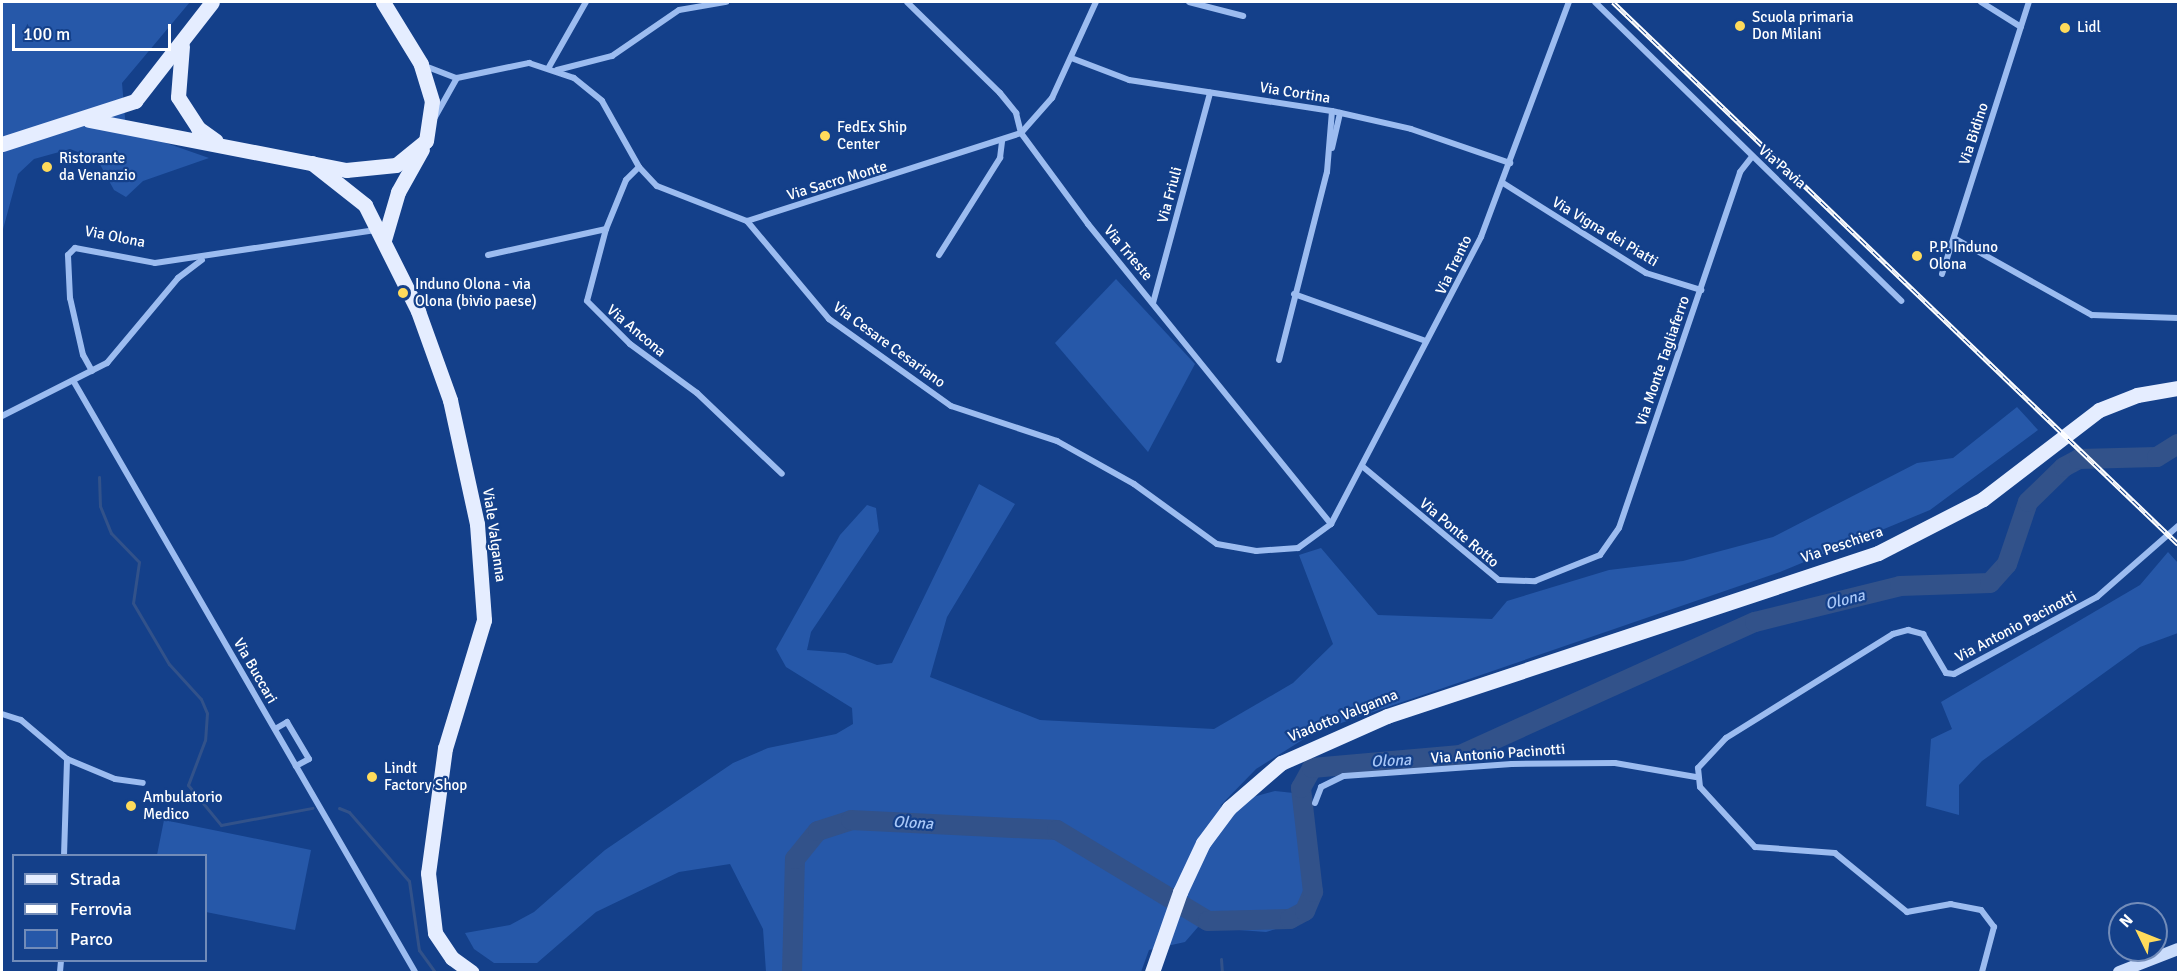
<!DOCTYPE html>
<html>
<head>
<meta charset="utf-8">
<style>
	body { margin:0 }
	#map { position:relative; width:2180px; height:974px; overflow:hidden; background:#14408a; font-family:Signika,sans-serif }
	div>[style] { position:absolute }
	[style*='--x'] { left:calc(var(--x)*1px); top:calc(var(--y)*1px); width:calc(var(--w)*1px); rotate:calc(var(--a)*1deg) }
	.green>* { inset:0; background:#2658a9 }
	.stream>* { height:3px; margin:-1.5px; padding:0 1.5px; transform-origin:1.5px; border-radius:1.5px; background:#32528a }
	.river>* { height:20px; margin:-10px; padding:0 10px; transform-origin:10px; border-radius:10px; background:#32528a }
	.street>* { height:6px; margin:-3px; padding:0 3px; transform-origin:3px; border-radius:3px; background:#9cbcf0 }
	.secondary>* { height:12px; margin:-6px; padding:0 6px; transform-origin:6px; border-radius:6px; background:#cadcfb }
	.primary>* { height:15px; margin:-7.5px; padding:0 7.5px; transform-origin:7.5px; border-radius:7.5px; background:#e5edff }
	.rail>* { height:5px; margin-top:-2.5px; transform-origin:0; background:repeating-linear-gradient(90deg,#14408a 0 9px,#fff 0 18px); box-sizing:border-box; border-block:2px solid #fff }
	.dots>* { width:16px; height:16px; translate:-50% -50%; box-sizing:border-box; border:3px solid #14408a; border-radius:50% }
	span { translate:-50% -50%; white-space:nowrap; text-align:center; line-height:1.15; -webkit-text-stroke:4.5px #14408a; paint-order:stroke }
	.poi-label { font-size:15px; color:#fff }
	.left { translate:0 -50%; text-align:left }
	.street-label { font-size:15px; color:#fff }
	.water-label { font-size:16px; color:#a8c7f7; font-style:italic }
	.frame { position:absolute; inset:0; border:3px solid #fff; pointer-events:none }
	.legend { position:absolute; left:12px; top:854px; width:195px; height:108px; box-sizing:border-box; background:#14408a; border:2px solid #728cb9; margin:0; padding:8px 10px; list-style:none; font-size:18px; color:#fff }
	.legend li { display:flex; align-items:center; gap:12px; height:30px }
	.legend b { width:30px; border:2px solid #728cb9 }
	.north { position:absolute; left:2108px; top:902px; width:60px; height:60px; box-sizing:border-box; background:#14408a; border:2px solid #728cb9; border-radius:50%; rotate:313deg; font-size:16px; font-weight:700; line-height:24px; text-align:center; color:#fff }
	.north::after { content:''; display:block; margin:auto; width:21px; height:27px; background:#ffdb5b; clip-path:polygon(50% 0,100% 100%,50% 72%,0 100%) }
	.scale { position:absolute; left:12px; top:24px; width:159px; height:27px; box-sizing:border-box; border:3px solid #fff; border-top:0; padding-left:8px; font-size:18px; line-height:21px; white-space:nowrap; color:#fff; -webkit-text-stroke:4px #14408a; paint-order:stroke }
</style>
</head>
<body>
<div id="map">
	<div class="green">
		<i style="clip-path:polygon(2px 2px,190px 2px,122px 83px,126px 129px,209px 158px,143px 181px,126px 197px,114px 190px,97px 159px,70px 149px,34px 159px,18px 174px,2px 233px)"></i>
		<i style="clip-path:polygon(1116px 279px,1195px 364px,1148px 452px,1055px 343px)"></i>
		<i style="clip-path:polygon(2017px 407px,2038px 430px,1930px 510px,1780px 572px,1315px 732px,1256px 769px,1220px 806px,1275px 791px,1312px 795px,1317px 880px,1309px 919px,1266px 932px,1198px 927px,1185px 942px,1149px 950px,1141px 972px,766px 972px,763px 929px,730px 864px,679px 872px,596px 912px,537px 963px,494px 963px,474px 949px,465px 933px,510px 925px,534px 912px,605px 850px,733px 763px,768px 748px,836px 734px,853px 724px,852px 708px,786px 667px,776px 649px,840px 535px,867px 505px,876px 508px,879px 531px,811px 632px,807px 650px,845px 653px,877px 665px,892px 663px,979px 484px,1015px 504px,947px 617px,930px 677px,1040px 720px,1214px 729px,1293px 683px,1333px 644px,1299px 555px,1321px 548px,1378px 615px,1492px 619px,1507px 601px,1609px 570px,1683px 561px,1773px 537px,1917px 463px,1953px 458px)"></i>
		<i style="clip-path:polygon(2168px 552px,2178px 563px,2178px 633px,2140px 647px,1982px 761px,1959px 785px,1959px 815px,1926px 806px,1931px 739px,1952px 729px,1941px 702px,2140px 585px)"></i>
		<i style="clip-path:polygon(164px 820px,311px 850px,295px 930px,206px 912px,206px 856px,157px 855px)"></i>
	</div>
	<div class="stream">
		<i style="--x:99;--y:477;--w:29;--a:88"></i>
		<i style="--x:100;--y:506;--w:29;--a:68"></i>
		<i style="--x:111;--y:533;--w:40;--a:46"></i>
		<i style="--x:139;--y:562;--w:41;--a:98.3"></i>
		<i style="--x:133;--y:603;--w:71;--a:59.5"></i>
		<i style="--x:169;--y:664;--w:47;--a:47.6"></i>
		<i style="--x:201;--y:699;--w:15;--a:67"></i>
		<i style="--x:207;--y:713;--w:27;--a:94"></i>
		<i style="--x:205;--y:740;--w:48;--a:110.7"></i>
		<i style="--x:188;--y:785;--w:52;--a:50.5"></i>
		<i style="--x:221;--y:825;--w:93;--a:-10.6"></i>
		<i style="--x:339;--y:808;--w:11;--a:22"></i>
		<i style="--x:349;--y:812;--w:91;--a:49"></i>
		<i style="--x:409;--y:881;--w:70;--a:81.8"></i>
		<i style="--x:419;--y:950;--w:27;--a:54"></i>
		<i style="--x:1221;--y:959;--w:13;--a:86"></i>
	</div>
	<div class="river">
		<i style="--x:792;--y:972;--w:113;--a:-88.5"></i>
		<i style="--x:795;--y:859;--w:36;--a:-51"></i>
		<i style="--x:818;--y:831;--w:35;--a:-18"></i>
		<i style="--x:851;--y:820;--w:206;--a:2.8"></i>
		<i style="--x:1057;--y:830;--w:176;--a:31.1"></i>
		<i style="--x:1208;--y:921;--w:82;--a:-1.4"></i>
		<i style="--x:1290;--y:919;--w:17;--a:-28"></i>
		<i style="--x:1305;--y:911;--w:21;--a:-67"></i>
		<i style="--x:1313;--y:892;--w:105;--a:-96.6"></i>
		<i style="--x:1301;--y:788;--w:23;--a:-61"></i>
		<i style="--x:1312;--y:768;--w:149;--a:-5"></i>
		<i style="--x:1460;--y:755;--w:324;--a:-24.3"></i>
		<i style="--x:1755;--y:622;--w:149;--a:-13.9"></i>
		<i style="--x:1900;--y:586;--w:90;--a:-1.9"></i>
		<i style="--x:1990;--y:583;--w:25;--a:-48"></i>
		<i style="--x:2007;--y:564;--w:65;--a:-71.3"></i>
		<i style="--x:2028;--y:502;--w:50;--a:-44.2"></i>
		<i style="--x:2064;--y:467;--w:17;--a:-28"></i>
		<i style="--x:2079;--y:459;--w:78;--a:-1.5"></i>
		<i style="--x:2157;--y:457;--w:25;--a:-32"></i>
	</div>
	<div class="street">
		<i style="--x:907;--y:2;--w:130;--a:44.4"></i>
		<i style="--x:1000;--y:93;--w:26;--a:51"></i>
		<i style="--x:1016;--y:113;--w:21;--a:76"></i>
		<i style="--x:1021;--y:133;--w:113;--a:53.6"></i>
		<i style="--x:1088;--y:224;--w:386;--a:51"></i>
		<i style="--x:1189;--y:2;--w:56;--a:14.5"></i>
		<i style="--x:1595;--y:2;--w:428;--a:44.3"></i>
		<i style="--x:1981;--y:2;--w:47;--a:32"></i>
		<i style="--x:1074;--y:59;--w:59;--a:20.9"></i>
		<i style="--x:1129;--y:80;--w:205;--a:8.7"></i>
		<i style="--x:1332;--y:111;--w:81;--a:12.8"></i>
		<i style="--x:1411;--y:129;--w:105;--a:19"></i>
		<i style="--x:425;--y:66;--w:34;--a:21"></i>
		<i style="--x:457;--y:78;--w:74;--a:-11.8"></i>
		<i style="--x:529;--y:63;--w:47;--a:18.4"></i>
		<i style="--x:574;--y:78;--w:36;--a:39"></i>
		<i style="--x:602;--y:101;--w:76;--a:60.7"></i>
		<i style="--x:639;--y:167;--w:26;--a:47"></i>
		<i style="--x:657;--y:186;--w:97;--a:21.3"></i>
		<i style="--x:747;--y:221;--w:128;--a:50.1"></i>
		<i style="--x:829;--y:319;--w:150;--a:35.5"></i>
		<i style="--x:951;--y:406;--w:112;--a:18.3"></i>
		<i style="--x:1057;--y:441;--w:88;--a:29.2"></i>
		<i style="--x:1134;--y:484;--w:102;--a:35.9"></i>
		<i style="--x:1217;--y:544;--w:40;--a:10"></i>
		<i style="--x:1256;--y:551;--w:42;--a:-4.1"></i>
		<i style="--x:1298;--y:548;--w:41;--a:-36"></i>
		<i style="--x:1331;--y:524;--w:324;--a:-62.4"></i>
		<i style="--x:1481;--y:237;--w:251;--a:-69.5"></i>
		<i style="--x:549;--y:67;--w:75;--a:-60.4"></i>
		<i style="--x:557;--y:70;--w:57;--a:-14.3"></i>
		<i style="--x:612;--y:56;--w:81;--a:-34.5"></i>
		<i style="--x:679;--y:10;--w:48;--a:-9.7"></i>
		<i style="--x:435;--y:117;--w:45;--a:-60.6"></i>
		<i style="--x:1332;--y:148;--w:36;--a:-77"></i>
		<i style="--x:639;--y:167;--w:18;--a:135"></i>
		<i style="--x:626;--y:180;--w:53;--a:112.2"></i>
		<i style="--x:606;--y:229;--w:74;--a:104.8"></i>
		<i style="--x:587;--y:301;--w:61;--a:45"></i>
		<i style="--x:630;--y:344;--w:83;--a:36.2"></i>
		<i style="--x:697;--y:393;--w:117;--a:43.6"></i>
		<i style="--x:1503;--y:183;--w:169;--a:32.2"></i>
		<i style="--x:1646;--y:273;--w:58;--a:17.2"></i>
		<i style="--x:747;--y:221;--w:288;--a:-17.8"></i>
		<i style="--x:1021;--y:133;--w:47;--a:-48.5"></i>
		<i style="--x:1052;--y:98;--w:106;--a:-65.4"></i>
		<i style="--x:1954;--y:238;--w:158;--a:29.2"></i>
		<i style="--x:2092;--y:315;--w:86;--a:2"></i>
		<i style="--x:488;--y:255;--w:121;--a:-12.4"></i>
		<i style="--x:939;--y:255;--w:115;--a:-57.8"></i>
		<i style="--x:1000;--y:158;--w:17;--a:-83"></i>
		<i style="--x:1942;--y:274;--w:286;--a:-72.3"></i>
		<i style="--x:1294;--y:294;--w:137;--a:19.6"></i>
		<i style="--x:1153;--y:303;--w:218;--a:-74.8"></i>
		<i style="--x:1279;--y:360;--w:194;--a:-75.7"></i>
		<i style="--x:1327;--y:172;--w:61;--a:-85.3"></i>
		<i style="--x:92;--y:371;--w:18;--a:-119"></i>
		<i style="--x:83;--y:355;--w:58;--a:-102.8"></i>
		<i style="--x:70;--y:298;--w:43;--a:-92.7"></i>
		<i style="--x:68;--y:255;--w:10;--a:-45"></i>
		<i style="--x:75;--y:248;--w:81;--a:10.6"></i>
		<i style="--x:155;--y:263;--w:223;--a:-8.5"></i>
		<i style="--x:74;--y:382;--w:681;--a:59.97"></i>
		<i style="--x:2;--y:416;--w:118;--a:-26.8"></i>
		<i style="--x:107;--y:363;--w:111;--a:-50.1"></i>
		<i style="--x:178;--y:278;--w:30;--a:-37"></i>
		<i style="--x:1362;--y:466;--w:178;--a:39.8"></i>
		<i style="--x:1499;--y:580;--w:36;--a:2"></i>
		<i style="--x:1535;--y:581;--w:70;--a:-21.8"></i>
		<i style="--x:1600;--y:555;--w:33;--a:-55"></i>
		<i style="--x:1619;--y:528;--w:376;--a:-71.2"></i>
		<i style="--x:1740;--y:172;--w:18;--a:-52"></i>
		<i style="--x:2;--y:714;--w:20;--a:18"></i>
		<i style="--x:21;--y:720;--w:60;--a:40.3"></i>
		<i style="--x:67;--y:759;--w:52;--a:22.6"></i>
		<i style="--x:115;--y:779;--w:28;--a:8"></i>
		<i style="--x:275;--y:729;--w:14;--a:-30"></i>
		<i style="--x:287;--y:722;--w:43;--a:59.3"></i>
		<i style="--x:309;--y:759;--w:15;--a:152"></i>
		<i style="--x:1315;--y:803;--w:17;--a:-69"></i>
		<i style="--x:1321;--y:787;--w:25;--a:-26"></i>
		<i style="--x:1344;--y:776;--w:168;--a:-4.1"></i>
		<i style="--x:1512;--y:764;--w:103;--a:-0.6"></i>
		<i style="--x:1615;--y:763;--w:82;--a:9.8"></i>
		<i style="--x:64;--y:856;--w:97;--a:-88.2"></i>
		<i style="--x:60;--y:972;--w:12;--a:-85"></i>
		<i style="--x:1982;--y:972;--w:47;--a:-75.1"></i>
		<i style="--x:1994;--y:927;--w:21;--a:-127"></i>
		<i style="--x:1981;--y:910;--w:31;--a:-169"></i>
		<i style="--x:1951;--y:904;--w:45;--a:169.7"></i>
		<i style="--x:1907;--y:912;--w:93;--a:-140.7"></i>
		<i style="--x:1835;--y:853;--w:80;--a:-175.7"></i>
		<i style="--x:1755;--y:847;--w:81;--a:-132.5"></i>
		<i style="--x:1700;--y:787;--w:19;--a:-96"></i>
		<i style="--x:1698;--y:768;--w:41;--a:-47"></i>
		<i style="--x:1726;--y:738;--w:197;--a:-31.9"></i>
		<i style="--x:1893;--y:634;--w:16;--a:-15"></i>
		<i style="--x:1908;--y:630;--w:16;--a:15"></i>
		<i style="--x:1923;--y:634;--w:45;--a:59.5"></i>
		<i style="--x:1946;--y:673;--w:8;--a:7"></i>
		<i style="--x:1954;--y:674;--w:162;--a:-28.3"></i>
		<i style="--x:2097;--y:597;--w:108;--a:-41.2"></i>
	</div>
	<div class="secondary">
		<i style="--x:2119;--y:972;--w:63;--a:-21.3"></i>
	</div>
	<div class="primary">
		<i style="--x:182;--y:46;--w:51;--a:94.5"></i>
		<i style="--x:178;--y:97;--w:37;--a:57"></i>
		<i style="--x:198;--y:128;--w:22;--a:36"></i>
		<i style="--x:89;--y:120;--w:262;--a:11"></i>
		<i style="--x:346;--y:170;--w:50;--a:-5.7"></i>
		<i style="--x:396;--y:165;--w:38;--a:-39"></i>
		<i style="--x:426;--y:141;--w:40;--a:-81.5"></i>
		<i style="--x:432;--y:101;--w:39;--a:-107"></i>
		<i style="--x:421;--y:64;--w:73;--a:-121.5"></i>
		<i style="--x:2;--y:144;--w:140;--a:-17.9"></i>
		<i style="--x:135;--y:101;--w:125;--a:-52.1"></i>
		<i style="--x:312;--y:163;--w:68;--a:38.4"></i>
		<i style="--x:365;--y:205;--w:119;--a:63.4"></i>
		<i style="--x:418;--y:311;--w:95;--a:70.2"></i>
		<i style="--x:450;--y:400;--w:127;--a:77.7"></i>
		<i style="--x:477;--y:524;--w:96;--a:85.8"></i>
		<i style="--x:484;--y:620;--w:134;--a:106.9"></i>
		<i style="--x:445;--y:748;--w:126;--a:97.7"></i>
		<i style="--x:428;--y:873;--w:60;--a:83.3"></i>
		<i style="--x:435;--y:933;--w:30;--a:56"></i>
		<i style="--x:452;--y:958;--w:24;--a:36"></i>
		<i style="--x:384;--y:240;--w:50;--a:-73.7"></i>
		<i style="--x:398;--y:192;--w:49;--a:-60.8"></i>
		<i style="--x:1152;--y:972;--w:85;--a:-70.7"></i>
		<i style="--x:1180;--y:892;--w:54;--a:-64.9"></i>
		<i style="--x:1203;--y:843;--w:44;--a:-53.4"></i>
		<i style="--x:1229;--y:808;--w:69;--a:-40.9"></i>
		<i style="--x:1281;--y:763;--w:116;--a:-23.9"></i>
		<i style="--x:1387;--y:716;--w:517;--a:-18.36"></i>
		<i style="--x:1878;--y:553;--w:118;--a:-27.2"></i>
		<i style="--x:1983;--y:499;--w:146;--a:-37.5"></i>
		<i style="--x:2099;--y:410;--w:41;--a:-21.5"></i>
		<i style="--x:2137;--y:395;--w:42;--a:-9.7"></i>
	</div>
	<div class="rail">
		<i style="--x:1613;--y:2;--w:783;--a:43.81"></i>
	</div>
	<div class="dots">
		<i style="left:1740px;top:26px;background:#ffdb5b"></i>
		<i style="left:2065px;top:28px;background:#ffdb5b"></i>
		<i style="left:825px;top:136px;background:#ffdb5b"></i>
		<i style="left:47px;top:167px;background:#ffdb5b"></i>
		<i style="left:1917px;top:256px;background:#ffdb5b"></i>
		<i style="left:403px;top:293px;background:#ffdb5b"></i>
		<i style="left:372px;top:777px;background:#ffdb5b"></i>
		<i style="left:131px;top:806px;background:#ffdb5b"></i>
	</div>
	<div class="poi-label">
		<span class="left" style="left:1752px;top:26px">Scuola primaria<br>Don Milani</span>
		<span class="left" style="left:2077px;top:28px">Lidl</span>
		<span class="left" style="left:837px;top:136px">FedEx Ship<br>Center</span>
		<span class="left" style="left:59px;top:167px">Ristorante<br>da Venanzio</span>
		<span class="left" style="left:1929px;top:256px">P.P. Induno<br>Olona</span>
		<span class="left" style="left:415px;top:293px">Induno Olona - via<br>Olona (bivio paese)</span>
		<span class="left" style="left:384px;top:777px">Lindt<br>Factory Shop</span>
		<span class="left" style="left:143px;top:806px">Ambulatorio<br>Medico</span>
	</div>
	<div class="street-label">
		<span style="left:1295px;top:93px;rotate:9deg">Via Cortina</span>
		<span style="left:1974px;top:134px;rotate:-72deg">Via Bidino</span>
		<span style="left:1782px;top:167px;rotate:41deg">Via Pavia</span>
		<span style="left:837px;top:181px;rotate:-17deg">Via Sacro Monte</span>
		<span style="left:1170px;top:195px;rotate:-75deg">Via Friuli</span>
		<span style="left:1605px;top:232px;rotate:31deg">Via Vigna dei Piatti</span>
		<span style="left:115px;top:237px;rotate:11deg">Via Olona</span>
		<span style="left:1128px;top:253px;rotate:50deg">Via Trieste</span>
		<span style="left:1454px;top:265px;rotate:-64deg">Via Trento</span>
		<span style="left:636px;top:331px;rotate:40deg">Via Ancona</span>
		<span style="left:889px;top:345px;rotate:36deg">Via Cesare Cesariano</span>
		<span style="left:1663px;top:361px;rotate:-71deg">Via Monte Tagliaferro</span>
		<span style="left:1459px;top:533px;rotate:40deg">Via Ponte Rotto</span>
		<span style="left:494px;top:535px;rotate:82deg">Viale Valganna</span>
		<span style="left:1842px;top:545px;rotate:-19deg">Via Peschiera</span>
		<span style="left:2016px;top:627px;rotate:-28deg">Via Antonio Pacinotti</span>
		<span style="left:255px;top:671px;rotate:60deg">Via Buccari</span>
		<span style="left:1343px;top:716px;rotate:-22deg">Viadotto Valganna</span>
		<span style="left:1498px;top:754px;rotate:-4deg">Via Antonio Pacinotti</span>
	</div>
	<div class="water-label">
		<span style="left:1845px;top:600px;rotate:-14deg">Olona</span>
		<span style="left:1391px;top:761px;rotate:-3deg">Olona</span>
		<span style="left:913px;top:823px;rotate:3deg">Olona</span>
	</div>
	<div class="frame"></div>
	<ul class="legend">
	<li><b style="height:8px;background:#e5edff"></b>Strada</li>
	<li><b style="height:8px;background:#fff"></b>Ferrovia</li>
	<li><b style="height:16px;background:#2658a9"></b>Parco</li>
	</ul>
	<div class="north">N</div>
	<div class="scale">100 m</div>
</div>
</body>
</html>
